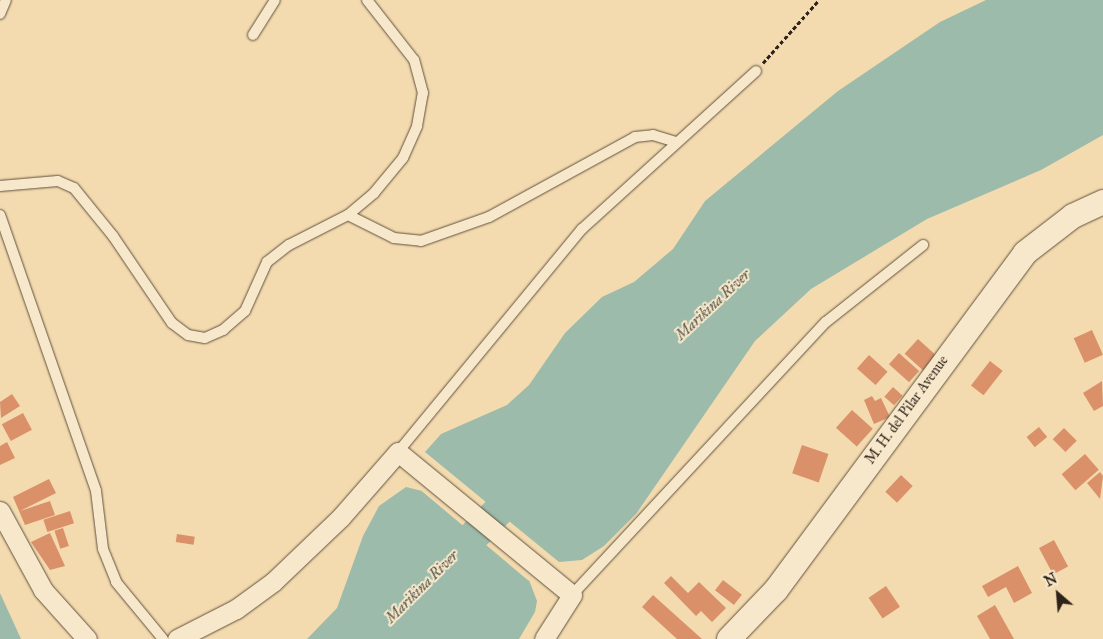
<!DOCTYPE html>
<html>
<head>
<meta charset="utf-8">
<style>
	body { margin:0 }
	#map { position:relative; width:1103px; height:639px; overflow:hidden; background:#f4dbaf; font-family:"IM FELL Great Primer",serif }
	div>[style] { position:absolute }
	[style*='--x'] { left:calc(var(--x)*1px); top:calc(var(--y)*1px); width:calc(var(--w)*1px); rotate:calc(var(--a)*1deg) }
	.water>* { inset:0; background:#9cbbaa }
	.pier>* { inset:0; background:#f4dbaf; transform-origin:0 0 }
	.river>* { height:31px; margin:-15.5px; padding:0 15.5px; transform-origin:15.5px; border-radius:15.5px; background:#9cbbaa }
	.building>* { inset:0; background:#da9169; transform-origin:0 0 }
	.path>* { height:3px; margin-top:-1.5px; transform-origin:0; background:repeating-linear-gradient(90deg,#2e231a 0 4px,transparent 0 6.5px) }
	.roads { filter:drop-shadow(0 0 1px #60513f) drop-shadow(0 0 1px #60513f) }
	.service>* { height:10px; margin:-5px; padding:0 5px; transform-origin:5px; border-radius:5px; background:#f8e8cb }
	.minor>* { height:19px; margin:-9.5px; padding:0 9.5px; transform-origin:9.5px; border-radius:9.5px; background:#f8e8cb }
	.tertiary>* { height:24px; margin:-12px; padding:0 12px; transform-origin:12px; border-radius:12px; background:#f8e8cb }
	span { translate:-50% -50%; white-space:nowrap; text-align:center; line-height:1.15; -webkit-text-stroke:4px #f8e8cb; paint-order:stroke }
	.street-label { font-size:14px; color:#2e231a }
	.water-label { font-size:15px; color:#4f5145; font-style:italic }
	.north { position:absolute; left:1033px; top:569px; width:50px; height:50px; -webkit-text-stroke:4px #f8e8cb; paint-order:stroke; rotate:333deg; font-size:14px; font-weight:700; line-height:20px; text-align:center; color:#2e231a }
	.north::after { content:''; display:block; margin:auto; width:18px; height:22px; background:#2e231a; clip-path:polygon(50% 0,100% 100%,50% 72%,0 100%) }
</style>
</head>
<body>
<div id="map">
	<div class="water">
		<i style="clip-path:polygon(986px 0,1103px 0,1103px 135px,1041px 170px,927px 219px,811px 289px,755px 341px,636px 514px,604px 546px,582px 560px,559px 562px,425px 452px,441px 434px,507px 405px,529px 385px,565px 333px,602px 297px,634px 282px,673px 249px,705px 201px,838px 91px,940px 22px)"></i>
		<i style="clip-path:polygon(406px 487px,422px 491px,529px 580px,537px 601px,535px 612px,519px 639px,307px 639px,337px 608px,363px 536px,379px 506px)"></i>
		<i style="clip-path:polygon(0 593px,16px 628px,21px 639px,0 639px)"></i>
	</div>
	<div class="pier">
		<i style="left:442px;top:467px;width:139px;height:3px;rotate:40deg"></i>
		<i style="left:424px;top:489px;width:139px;height:3px;rotate:40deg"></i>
	</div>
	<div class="river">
		<i style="--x:445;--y:564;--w:115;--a:-45.4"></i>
	</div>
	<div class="building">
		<i style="left:1092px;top:330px;width:27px;height:20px;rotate:66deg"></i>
		<i style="left:918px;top:339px;width:25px;height:20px;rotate:42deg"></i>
		<i style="left:899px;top:353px;width:27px;height:15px;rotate:42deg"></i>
		<i style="left:869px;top:355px;width:25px;height:18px;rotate:42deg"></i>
		<i style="left:990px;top:361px;width:16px;height:31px;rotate:38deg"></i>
		<i style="clip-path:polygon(1102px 381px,1103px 406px,1094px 411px,1083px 393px)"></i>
		<i style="left:893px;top:387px;width:13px;height:13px;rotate:42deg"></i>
		<i style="clip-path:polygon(12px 394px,20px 406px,1px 418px,0 402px)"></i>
		<i style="clip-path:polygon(872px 396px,875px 401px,881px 398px,890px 417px,874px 424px,864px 400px)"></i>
		<i style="left:852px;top:410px;width:28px;height:24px;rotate:42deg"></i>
		<i style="left:23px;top:413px;width:19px;height:24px;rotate:62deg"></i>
		<i style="left:1039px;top:427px;width:13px;height:16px;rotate:51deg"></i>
		<i style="left:1064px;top:428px;width:18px;height:16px;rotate:45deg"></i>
		<i style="clip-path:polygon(7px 442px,15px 458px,0 465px,0 446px)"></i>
		<i style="left:802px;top:445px;width:28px;height:30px;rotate:19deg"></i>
		<i style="left:1085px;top:454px;width:21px;height:31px;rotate:49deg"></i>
		<i style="clip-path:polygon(1100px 472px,1103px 476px,1100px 499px,1087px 483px)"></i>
		<i style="left:901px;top:475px;width:16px;height:23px;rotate:43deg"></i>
		<i style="clip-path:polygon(49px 479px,56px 493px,20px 511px,50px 501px,55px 515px,25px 525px,13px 497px)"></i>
		<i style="left:70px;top:511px;width:13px;height:28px;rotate:72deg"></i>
		<i style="left:63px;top:528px;width:19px;height:9px;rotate:72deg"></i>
		<i style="clip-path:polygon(50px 533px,65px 566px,50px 570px,31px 542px)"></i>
		<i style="left:177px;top:534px;width:18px;height:8px;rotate:9deg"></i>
		<i style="left:1054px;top:540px;width:30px;height:17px;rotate:62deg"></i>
		<i style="clip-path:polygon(1018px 566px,1032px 593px,1014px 603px,1006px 587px,988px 597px,982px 586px)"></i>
		<i style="clip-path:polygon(671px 576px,688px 593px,699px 582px,726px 608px,712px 622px,701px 611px,696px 616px,664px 583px)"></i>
		<i style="left:723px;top:580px;width:24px;height:13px;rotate:38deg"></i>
		<i style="left:886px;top:586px;width:25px;height:21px;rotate:56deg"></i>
		<i style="clip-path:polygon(653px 595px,702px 639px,677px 639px,642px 607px)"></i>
		<i style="clip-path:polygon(995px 605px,1014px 639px,990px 639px,977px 616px)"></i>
	</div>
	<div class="path">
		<i style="--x:763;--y:63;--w:84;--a:-48.4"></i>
	</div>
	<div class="roads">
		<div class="service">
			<i style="--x:0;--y:14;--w:15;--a:-67"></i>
			<i style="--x:253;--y:35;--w:41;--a:-57.8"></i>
			<i style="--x:0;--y:186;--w:58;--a:-4.9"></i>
			<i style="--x:58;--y:181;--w:17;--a:24"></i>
			<i style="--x:74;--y:188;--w:62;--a:50.9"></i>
			<i style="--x:113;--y:236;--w:105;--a:55.9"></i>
			<i style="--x:172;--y:323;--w:20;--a:37"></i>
			<i style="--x:188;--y:335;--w:17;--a:10"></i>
			<i style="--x:205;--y:338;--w:20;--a:-24"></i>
			<i style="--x:223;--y:330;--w:29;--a:-41"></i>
			<i style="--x:245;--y:311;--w:54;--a:-65.8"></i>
			<i style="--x:267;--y:262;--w:28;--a:-38"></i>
			<i style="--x:289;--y:245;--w:66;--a:-27"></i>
			<i style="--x:348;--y:215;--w:34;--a:-40"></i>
			<i style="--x:374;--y:193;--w:45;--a:-50.4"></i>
			<i style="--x:403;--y:158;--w:35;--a:-66"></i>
			<i style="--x:417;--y:126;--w:34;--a:-80"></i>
			<i style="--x:423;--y:93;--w:34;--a:-105"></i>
			<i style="--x:414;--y:60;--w:76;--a:-128.1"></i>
			<i style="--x:0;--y:215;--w:292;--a:70.8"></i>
			<i style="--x:96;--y:491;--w:58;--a:83.1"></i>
			<i style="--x:103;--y:549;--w:35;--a:68"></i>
			<i style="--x:116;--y:582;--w:74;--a:50.5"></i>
			<i style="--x:348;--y:215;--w:51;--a:26.6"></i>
			<i style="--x:394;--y:238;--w:27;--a:6"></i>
			<i style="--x:421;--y:241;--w:72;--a:-19.4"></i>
			<i style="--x:489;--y:217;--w:166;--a:-28.7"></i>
			<i style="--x:635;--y:137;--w:18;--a:-6"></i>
			<i style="--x:653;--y:135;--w:24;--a:17"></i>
			<i style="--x:398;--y:452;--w:289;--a:-50.5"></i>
			<i style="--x:582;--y:229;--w:235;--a:-42.2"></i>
			<i style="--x:572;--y:595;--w:373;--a:-47.1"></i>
			<i style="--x:826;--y:322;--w:124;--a:-38.4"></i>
		</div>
		<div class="minor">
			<i style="--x:0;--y:511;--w:90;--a:61.4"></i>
			<i style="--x:43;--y:590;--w:66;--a:48.1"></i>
			<i style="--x:177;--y:639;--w:66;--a:-27"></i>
			<i style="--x:236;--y:609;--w:46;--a:-36.1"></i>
			<i style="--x:273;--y:582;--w:94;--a:-43.7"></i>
			<i style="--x:341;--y:517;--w:86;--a:-48.8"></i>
			<i style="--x:398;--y:452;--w:225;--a:39.4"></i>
			<i style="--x:572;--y:595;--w:52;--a:122.5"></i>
		</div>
		<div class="tertiary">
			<i style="--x:729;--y:639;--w:68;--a:-46.2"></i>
			<i style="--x:776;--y:590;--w:419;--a:-53.5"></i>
			<i style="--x:1025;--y:253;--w:61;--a:-37.6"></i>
			<i style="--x:1073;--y:216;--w:33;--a:-25"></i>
		</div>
	</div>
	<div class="street-label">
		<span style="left:907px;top:410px;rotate:-54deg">M. H. del Pilar Avenue</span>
	</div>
	<div class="water-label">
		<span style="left:713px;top:305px;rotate:-43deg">Marikina River</span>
		<span style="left:422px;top:587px;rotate:-45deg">Marikina River</span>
	</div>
	<div class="north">N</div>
</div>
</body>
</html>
